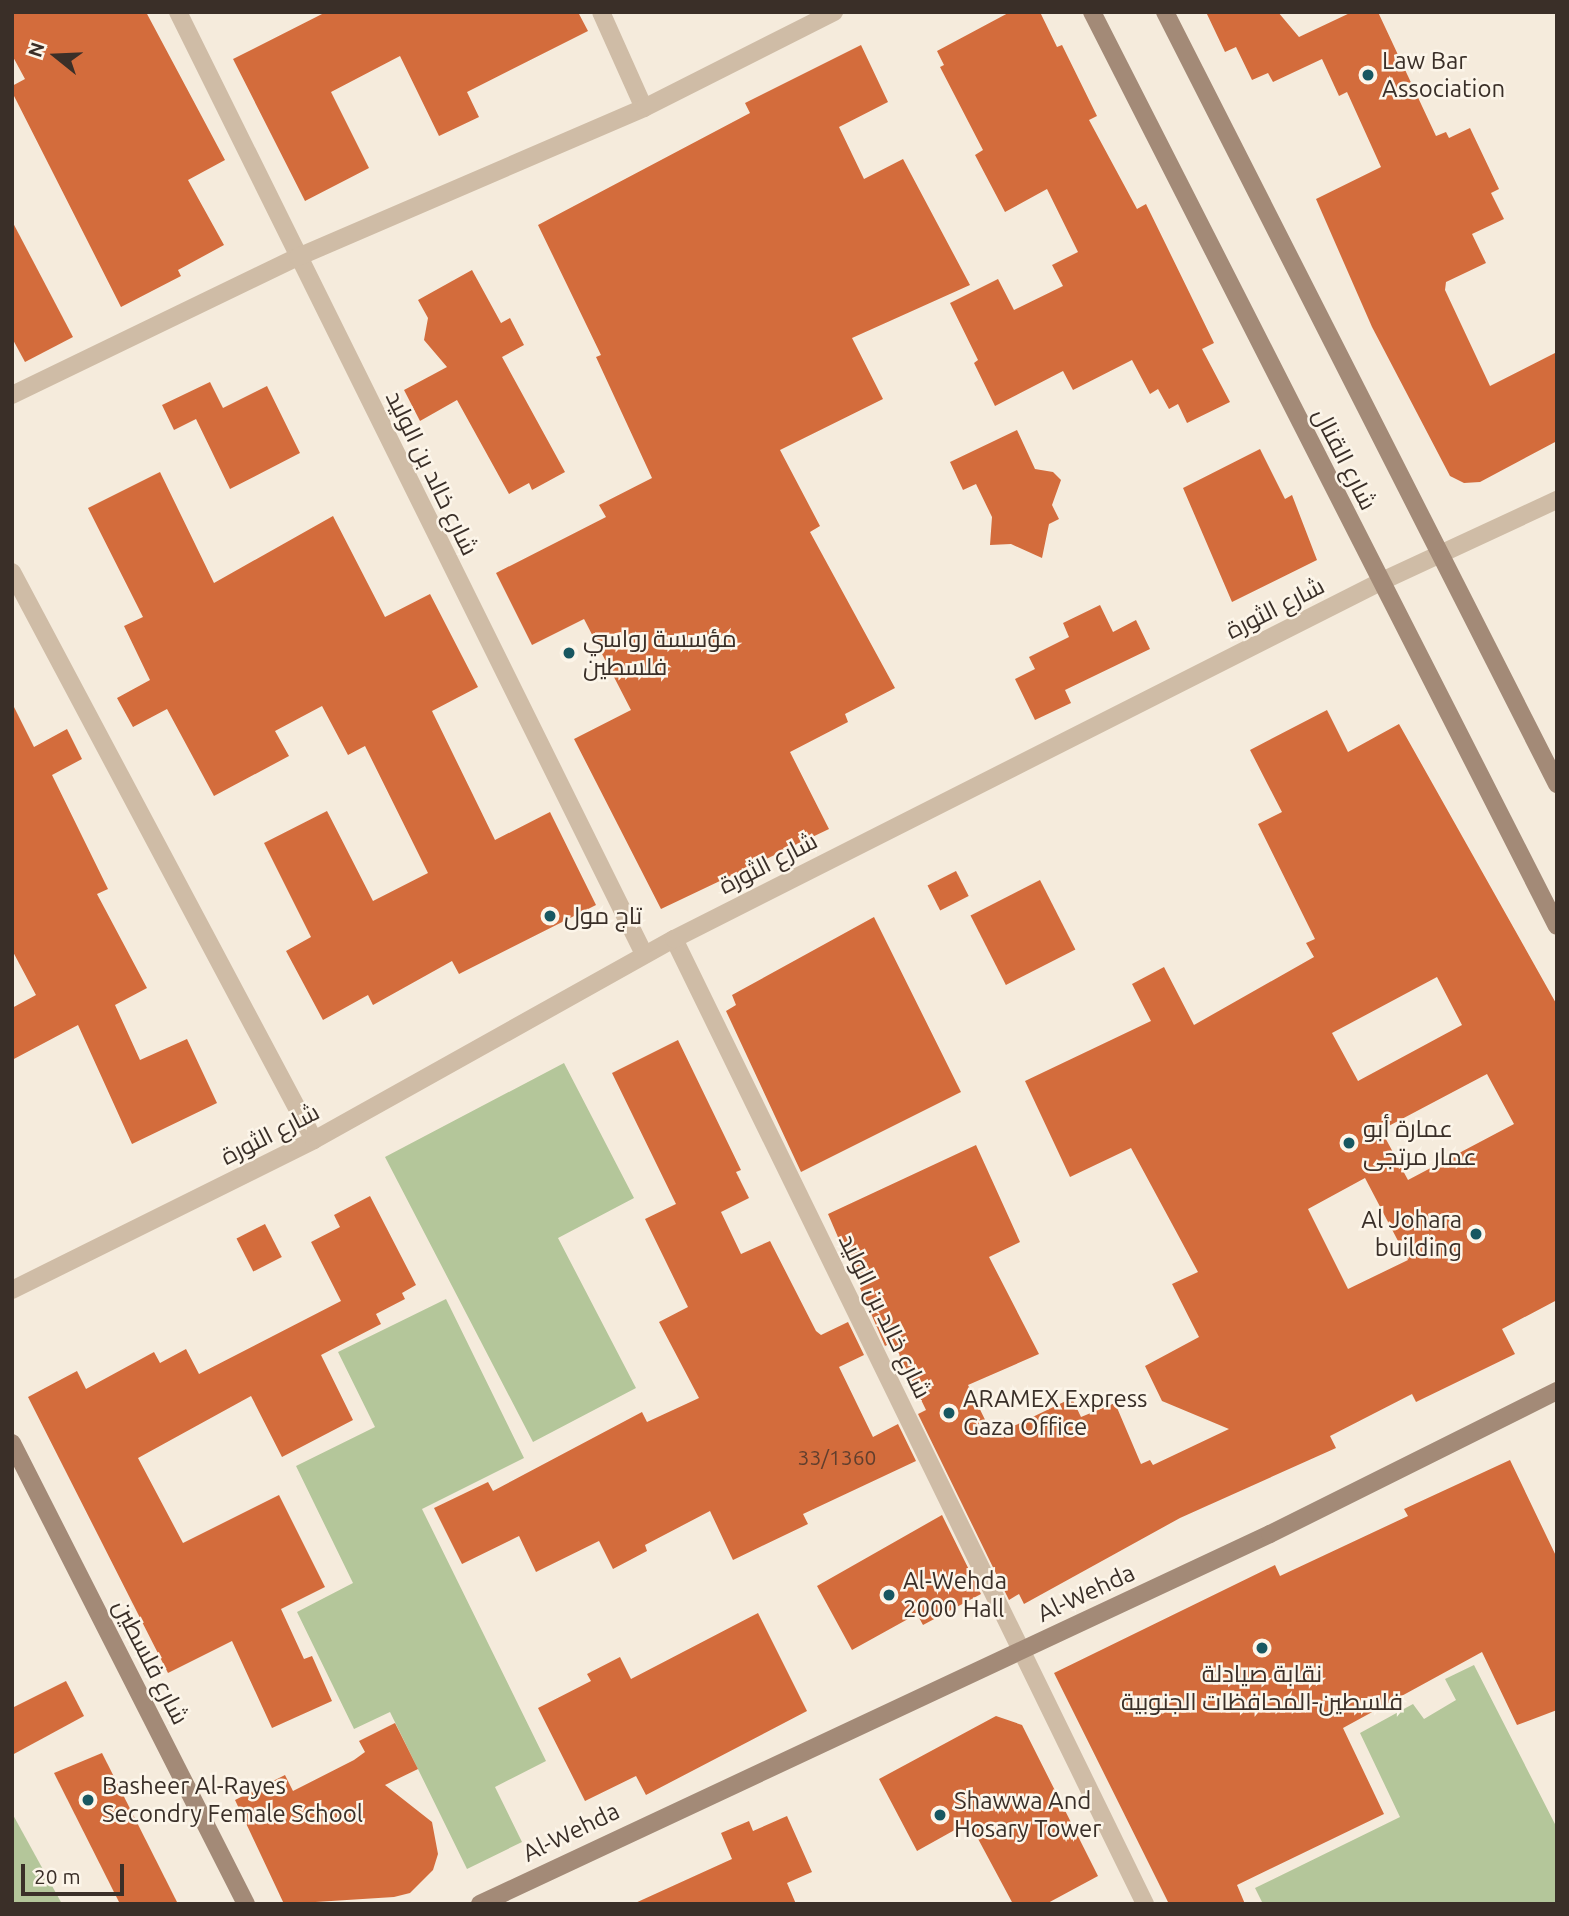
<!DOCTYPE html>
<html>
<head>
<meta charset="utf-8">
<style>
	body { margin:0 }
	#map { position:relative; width:1569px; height:1916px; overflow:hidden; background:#f5ebdc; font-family:Ubuntu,Cairo,sans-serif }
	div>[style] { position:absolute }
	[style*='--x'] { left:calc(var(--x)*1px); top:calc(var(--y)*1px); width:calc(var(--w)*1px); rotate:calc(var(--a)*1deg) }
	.green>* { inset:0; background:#b4c69a }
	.building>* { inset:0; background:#d36c3c; transform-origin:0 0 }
	.street>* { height:18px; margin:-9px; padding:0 9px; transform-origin:9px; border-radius:9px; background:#cfbca6 }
	.secondary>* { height:18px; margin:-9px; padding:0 9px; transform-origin:9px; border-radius:9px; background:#a38a77 }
	.dots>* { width:19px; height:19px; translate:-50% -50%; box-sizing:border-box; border:4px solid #fcf5e9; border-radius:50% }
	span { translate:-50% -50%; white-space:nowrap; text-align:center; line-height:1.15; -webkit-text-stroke:5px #fcf5e9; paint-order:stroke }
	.number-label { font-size:21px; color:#603e2d }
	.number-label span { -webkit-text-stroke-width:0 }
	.poi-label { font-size:24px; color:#3a2f28 }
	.left { translate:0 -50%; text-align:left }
	.right { translate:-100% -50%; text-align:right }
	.street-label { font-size:24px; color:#3a2f28 }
	.frame { position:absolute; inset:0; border:14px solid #3a2f28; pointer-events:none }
	.north { position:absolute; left:21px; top:21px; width:70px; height:70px; -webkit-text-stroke:5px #fcf5e9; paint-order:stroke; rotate:288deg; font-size:19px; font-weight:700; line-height:28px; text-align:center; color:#3a2f28 }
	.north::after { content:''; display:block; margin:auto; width:24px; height:32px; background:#3a2f28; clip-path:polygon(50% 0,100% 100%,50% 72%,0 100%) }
	.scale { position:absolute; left:21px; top:1864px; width:103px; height:32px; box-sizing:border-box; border:4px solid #3a2f28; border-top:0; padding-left:9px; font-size:21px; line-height:24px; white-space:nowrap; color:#3a2f28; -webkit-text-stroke:5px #fcf5e9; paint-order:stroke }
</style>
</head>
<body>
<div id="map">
	<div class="green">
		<i style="clip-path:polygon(564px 1063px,634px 1198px,558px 1238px,636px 1388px,533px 1442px,385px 1157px)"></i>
		<i style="clip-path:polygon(446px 1299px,524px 1458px,422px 1509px,546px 1761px,495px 1787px,522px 1842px,467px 1869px,390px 1712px,354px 1729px,297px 1612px,353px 1583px,296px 1466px,375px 1427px,338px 1352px)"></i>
		<i style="clip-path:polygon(1474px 1665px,1557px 1828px,1557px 1904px,1263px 1904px,1255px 1888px,1400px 1817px,1360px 1733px,1413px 1704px,1424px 1719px,1456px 1700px,1445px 1679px)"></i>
		<i style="clip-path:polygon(12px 1813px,62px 1904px,12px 1904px)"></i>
	</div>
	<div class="building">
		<i style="clip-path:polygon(12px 12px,146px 12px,225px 160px,188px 180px,224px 245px,178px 270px,181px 276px,121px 307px,12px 92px,12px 86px,25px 79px,12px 55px)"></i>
		<i style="clip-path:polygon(326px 12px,578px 12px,588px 31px,467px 92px,479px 117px,439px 136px,400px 56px,331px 92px,369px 168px,305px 201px,233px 59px)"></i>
		<i style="clip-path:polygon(1010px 12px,1040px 12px,1057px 47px,1062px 45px,1097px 116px,1089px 120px,1137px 209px,1146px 204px,1214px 343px,1202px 349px,1230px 402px,1187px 423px,1178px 404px,1169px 409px,1158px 389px,1150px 394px,1132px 360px,1073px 390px,1063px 371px,995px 406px,974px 363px,978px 360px,950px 303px,998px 279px,1014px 310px,1063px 286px,1052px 265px,1078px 252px,1047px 189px,1005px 212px,975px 155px,983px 150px,940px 67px,944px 65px,937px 51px)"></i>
		<i style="clip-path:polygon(1206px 12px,1278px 12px,1299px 37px,1352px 12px,1378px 12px,1436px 136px,1446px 132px,1449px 138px,1470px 128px,1499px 189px,1491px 193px,1504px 219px,1472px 234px,1486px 263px,1446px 282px,1445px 290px,1490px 386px,1557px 352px,1557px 441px,1480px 482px,1464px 483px,1450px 476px,1372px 327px,1316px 199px,1381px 167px,1347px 92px,1339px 96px,1322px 59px,1273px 82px,1268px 73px,1252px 80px,1236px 47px,1225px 52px)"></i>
		<i style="clip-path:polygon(861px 45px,888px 102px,839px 127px,864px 179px,903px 159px,970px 285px,852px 338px,883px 399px,780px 450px,820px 526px,810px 532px,895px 688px,845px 714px,848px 722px,790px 752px,829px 829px,661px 909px,574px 739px,631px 710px,584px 619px,532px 645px,496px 573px,606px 517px,599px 505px,652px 478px,596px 357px,601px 355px,538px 225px,750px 113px,745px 103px)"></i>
		<i style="clip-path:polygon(12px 221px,73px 337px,25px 362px,12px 338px)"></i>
		<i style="clip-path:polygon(472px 270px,501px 323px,510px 318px,524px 345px,502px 357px,565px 472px,532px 490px,529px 483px,509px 494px,457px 400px,420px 421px,404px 390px,447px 367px,424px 340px,428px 318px,418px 300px)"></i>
		<i style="clip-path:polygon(210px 382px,223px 408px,267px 386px,300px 453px,230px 489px,196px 419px,174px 430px,162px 405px)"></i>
		<i style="clip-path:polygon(1017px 430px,1035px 469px,1053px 472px,1061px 480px,1052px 505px,1059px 519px,1049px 524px,1042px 558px,1011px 544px,990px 545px,992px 517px,976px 484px,963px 490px,950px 462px)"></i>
		<i style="clip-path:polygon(1260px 449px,1285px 499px,1292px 495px,1317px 560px,1232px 602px,1183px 488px)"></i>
		<i style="clip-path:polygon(160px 472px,214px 583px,333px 516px,385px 617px,430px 594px,478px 687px,432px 711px,495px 840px,550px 812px,596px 905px,459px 974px,452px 961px,373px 1005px,368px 995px,323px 1020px,286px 951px,311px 937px,264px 843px,327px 811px,373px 901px,428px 873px,365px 746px,348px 755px,322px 706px,275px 731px,289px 756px,214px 796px,167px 709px,133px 727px,117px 698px,150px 680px,124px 626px,143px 617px,88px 508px)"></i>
		<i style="clip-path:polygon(1100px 605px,1113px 632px,1136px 620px,1150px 649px,1065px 690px,1071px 703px,1035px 720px,1015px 679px,1035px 669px,1029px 657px,1069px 637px,1063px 623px)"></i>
		<i style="clip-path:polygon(12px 703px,34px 747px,67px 729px,82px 759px,52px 775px,108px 889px,97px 894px,147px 988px,115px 1005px,140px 1060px,187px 1039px,217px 1103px,132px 1144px,78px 1025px,12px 1060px,12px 1008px,36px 995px,12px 950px)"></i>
		<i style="clip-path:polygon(evenodd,1327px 710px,1348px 752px,1399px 724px,1557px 1005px,1557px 1300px,1502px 1329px,1515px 1354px,1416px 1402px,1412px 1394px,1330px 1436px,1336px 1448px,1180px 1518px,1024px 1604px,1019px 1594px,1009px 1600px,918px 1414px,926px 1410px,893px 1342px,885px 1346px,828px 1214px,976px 1145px,1020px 1242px,989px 1257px,1039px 1354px,968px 1385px,993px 1436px,1072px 1398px,1081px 1417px,1115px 1403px,1141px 1464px,1150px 1460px,1153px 1465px,1229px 1429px,1162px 1401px,1145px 1366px,1199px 1337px,1172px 1284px,1198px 1272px,1131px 1148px,1070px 1177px,1025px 1081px,1151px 1021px,1132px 984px,1164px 967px,1194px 1025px,1314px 957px,1306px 943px,1315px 939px,1258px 824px,1282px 812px,1250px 750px,1327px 710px,1437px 977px,1462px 1025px,1358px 1081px,1332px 1033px,1437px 977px,1327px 710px,1487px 1074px,1514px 1124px,1408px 1180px,1381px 1130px,1487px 1074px,1327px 710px,1365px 1178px,1408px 1260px,1348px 1289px,1308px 1209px,1365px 1178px)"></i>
		<i style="left:956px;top:871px;width:28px;height:32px;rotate:63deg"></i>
		<i style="left:1040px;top:880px;width:78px;height:78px;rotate:63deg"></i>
		<i style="clip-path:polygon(874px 917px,961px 1092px,801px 1172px,726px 1011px,736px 1005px,732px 995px)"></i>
		<i style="clip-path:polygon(678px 1040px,741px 1170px,736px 1172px,749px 1198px,721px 1212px,741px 1254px,770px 1241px,816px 1331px,821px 1335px,848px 1322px,864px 1355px,839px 1367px,873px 1437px,898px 1424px,916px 1461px,803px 1514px,808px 1524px,733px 1560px,710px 1511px,645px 1545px,647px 1551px,613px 1569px,599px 1541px,536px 1572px,519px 1536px,462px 1564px,434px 1508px,488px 1482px,493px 1491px,642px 1412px,647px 1422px,699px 1398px,659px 1322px,688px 1307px,645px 1219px,676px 1204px,612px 1073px)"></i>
		<i style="clip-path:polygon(370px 1196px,416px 1285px,402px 1293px,405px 1299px,376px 1314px,381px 1324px,321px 1355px,353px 1420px,282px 1457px,251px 1396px,138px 1458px,183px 1543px,279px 1495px,325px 1587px,281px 1609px,304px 1659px,312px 1656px,332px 1701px,272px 1728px,232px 1641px,168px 1673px,28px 1397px,77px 1371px,86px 1389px,154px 1352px,160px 1363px,186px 1349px,199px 1374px,341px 1301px,311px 1242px,340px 1227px,334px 1215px)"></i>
		<i style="left:265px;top:1224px;width:37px;height:32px;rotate:63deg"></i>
		<i style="clip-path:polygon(1510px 1460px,1557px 1558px,1557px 1710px,1517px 1725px,1482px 1652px,1343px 1728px,1384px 1814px,1237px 1885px,1245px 1904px,1169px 1904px,1054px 1673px,1275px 1565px,1280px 1576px,1408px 1516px,1404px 1509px)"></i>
		<i style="clip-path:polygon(942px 1515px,981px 1594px,923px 1625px,917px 1614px,852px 1650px,817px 1586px)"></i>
		<i style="clip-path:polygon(758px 1613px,807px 1711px,646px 1795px,636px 1776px,585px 1801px,538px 1708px,591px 1681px,587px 1674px,620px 1657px,631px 1679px)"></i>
		<i style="clip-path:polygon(66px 1681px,84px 1716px,12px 1755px,12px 1708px)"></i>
		<i style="clip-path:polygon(996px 1716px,1022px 1725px,1098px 1876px,1046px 1904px,1013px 1904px,969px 1822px,917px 1851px,879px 1779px)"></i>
		<i style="clip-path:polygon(395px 1723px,418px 1769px,385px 1785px,432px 1822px,438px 1854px,433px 1870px,410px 1893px,394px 1897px,284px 1904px,235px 1800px,285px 1775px,293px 1791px,354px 1760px,365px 1752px,359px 1741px)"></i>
		<i style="clip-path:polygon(102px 1753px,178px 1904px,120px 1904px,54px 1773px)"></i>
		<i style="clip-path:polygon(787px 1816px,812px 1872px,787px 1883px,796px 1904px,633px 1904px,732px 1859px,721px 1833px,749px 1821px,753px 1831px)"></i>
	</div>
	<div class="street">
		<i style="--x:178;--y:12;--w:1051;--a:63.68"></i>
		<i style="--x:601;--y:12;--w:105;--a:65.9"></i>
		<i style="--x:12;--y:395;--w:318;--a:-25.8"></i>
		<i style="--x:298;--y:257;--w:377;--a:-23.3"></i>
		<i style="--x:644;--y:108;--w:213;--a:-26.8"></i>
		<i style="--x:12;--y:572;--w:643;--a:62"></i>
		<i style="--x:674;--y:939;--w:1074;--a:63.98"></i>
		<i style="--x:12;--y:1290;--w:337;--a:-26.4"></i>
		<i style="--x:314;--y:1140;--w:412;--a:-29.2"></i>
		<i style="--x:674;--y:939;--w:791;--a:-26.82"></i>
		<i style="--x:1380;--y:582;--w:195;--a:-24.9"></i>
	</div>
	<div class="secondary">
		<i style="--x:1092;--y:12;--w:1025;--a:63.04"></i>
		<i style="--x:1165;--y:12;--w:866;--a:63.08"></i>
		<i style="--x:12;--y:1443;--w:517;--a:63.09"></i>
		<i style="--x:480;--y:1904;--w:872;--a:-25.1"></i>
		<i style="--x:1270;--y:1534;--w:321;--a:-26.5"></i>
	</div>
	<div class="dots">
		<i style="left:1368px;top:75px;background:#185761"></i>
		<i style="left:569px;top:653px;background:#185761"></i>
		<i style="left:550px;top:916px;background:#185761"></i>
		<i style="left:1349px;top:1143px;background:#185761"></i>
		<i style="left:1476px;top:1234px;background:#185761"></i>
		<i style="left:949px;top:1413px;background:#185761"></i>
		<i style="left:889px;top:1595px;background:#185761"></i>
		<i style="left:1262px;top:1648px;background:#185761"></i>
		<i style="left:88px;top:1800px;background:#185761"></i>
		<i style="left:940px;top:1815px;background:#185761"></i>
	</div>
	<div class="number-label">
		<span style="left:837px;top:1457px">33/1360</span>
	</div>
	<div class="poi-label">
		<span class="left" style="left:1382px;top:75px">Law Bar<br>Association</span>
		<span class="left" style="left:583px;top:653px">مؤسسة رواسي<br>فلسطين</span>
		<span class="left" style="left:564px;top:916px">تاج مول</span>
		<span class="left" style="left:1363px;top:1143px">عمارة أبو<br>عمار مرتجى</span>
		<span class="right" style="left:1462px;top:1234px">Al Johara<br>building</span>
		<span class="left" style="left:963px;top:1413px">ARAMEX Express<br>Gaza Office</span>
		<span class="left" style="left:903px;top:1595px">Al-Wehda<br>2000 Hall</span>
		<span style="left:1262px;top:1688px">نقابة صيادلة<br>فلسطين-المحافظات الجنوبية</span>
		<span class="left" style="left:102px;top:1800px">Basheer Al-Rayes<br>Secondry Female School</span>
		<span class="left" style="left:954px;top:1815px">Shawwa And<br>Hosary Tower</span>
	</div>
	<div class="street-label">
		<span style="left:1345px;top:459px;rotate:63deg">شارع القنال</span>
		<span style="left:432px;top:473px;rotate:64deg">شارع خالد بن الوليد</span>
		<span style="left:1275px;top:608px;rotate:-27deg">شارع الثورة</span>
		<span style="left:768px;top:863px;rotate:-27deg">شارع الثورة</span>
		<span style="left:270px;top:1134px;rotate:-27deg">شارع الثورة</span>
		<span style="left:885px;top:1316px;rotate:64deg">شارع خالد بن الوليد</span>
		<span style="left:1086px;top:1593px;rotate:-25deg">Al-Wehda</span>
		<span style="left:151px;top:1662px;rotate:63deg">شارع فلسطين</span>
		<span style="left:571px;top:1832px;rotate:-26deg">Al-Wehda</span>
	</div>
	<div class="frame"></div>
	<div class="north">N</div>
	<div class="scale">20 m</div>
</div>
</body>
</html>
